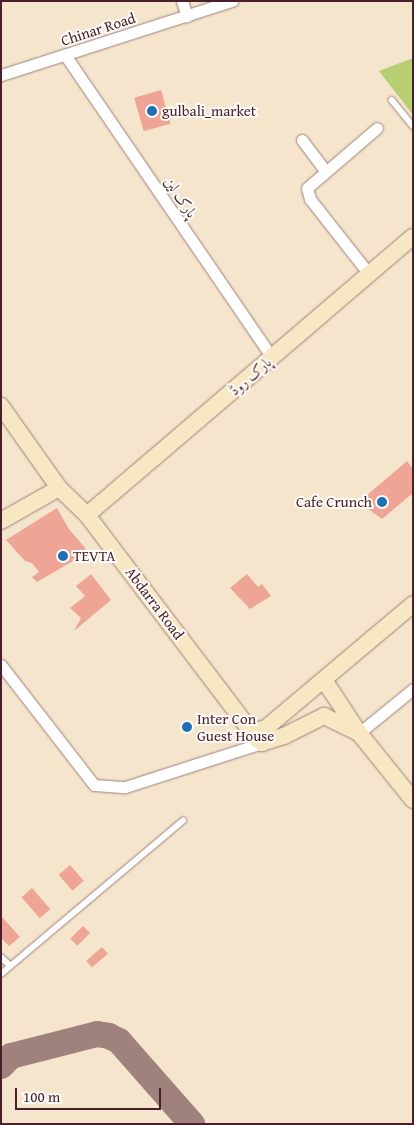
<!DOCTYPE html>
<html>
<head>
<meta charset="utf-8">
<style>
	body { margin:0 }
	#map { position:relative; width:414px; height:1125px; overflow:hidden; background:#f5e5cd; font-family:"Gentium Book Plus",Amiri,serif }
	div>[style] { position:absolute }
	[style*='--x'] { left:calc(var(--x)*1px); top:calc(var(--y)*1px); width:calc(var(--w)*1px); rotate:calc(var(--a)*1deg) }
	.green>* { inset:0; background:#b8ce72 }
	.taxiway>* { height:26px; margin:-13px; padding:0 13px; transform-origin:13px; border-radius:13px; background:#a0827c }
	.building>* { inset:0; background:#efa596; transform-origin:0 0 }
	.roads { filter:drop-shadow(0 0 1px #a0827c) drop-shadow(0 0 1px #a0827c) }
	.lane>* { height:5.5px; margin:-2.75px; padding:0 2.75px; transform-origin:2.75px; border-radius:2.75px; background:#fff }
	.street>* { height:11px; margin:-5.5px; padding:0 5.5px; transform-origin:5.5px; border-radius:5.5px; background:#fff }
	.secondary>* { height:16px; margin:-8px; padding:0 8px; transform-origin:8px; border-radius:8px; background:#f7e8c3 }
	.dots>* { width:14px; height:14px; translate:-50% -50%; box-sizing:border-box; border:2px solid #fdfcf7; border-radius:50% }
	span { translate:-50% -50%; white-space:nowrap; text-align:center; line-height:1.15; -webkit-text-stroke:4px #fdfcf7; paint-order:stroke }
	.street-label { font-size:15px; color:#4a1f2b }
	.poi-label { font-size:15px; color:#4a1f2b }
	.left { translate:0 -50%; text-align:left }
	.right { translate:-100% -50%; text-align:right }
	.frame { position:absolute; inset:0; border:2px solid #4a1f2b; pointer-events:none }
	.scale { position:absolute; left:15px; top:1088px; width:146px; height:22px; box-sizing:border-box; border:2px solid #4a1f2b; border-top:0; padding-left:6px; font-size:15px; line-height:18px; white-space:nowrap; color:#4a1f2b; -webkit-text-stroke:4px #fdfcf7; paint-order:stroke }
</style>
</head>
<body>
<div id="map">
	<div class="green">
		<i style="clip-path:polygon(413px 58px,413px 115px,379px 71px)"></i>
	</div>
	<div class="taxiway">
		<i style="--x:1;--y:1066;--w:14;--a:-45"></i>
		<i style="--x:11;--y:1056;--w:89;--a:-14.3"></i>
		<i style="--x:97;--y:1034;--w:12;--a:9"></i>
		<i style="--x:109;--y:1036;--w:11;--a:27"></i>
		<i style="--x:119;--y:1041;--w:111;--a:48.7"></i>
	</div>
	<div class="building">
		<i style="left:161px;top:90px;width:35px;height:28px;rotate:74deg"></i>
		<i style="clip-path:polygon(407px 461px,413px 469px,413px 493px,382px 519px,359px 502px)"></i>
		<i style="clip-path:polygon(57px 508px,69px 529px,86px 549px,79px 552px,80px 557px,37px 582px,32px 577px,39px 572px,32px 563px,25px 561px,6px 540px)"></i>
		<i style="clip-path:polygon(91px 574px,111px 600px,74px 631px,81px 618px,70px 608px,85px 596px,76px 586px)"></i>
		<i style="clip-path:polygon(247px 574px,258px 587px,262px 584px,271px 596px,250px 609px,230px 588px)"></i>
		<i style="left:70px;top:865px;width:21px;height:15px;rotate:49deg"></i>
		<i style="left:32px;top:888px;width:28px;height:14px;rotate:49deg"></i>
		<i style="clip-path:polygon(1px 916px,20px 937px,9px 946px,1px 938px)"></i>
		<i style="left:83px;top:926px;width:10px;height:18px;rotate:45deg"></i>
		<i style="left:102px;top:947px;width:9px;height:21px;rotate:49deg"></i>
	</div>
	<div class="roads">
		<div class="lane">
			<i style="--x:392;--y:100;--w:33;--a:51"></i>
			<i style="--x:1;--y:957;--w:13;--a:42"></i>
			<i style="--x:1;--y:974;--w:238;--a:-40.1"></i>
		</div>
		<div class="street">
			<i style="--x:182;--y:1;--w:16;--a:72"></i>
			<i style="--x:65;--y:55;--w:366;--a:55.6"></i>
			<i style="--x:1;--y:75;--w:243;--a:-17.8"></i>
			<i style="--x:302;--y:140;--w:39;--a:53"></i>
			<i style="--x:369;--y:274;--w:95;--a:-128.2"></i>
			<i style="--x:310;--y:199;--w:11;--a:-105"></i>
			<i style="--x:307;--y:188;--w:92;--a:-40.6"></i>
			<i style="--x:1;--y:665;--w:152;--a:52.2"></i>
			<i style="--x:94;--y:785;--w:31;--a:4"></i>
			<i style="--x:125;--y:787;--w:144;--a:-17.8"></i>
			<i style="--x:359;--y:733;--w:70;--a:-39.2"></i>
		</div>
		<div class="secondary">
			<i style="--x:1;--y:406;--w:100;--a:54.7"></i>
			<i style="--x:59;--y:488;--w:39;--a:44"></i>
			<i style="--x:87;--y:515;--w:280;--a:52.8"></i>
			<i style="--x:256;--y:738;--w:8;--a:40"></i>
			<i style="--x:262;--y:743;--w:23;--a:-18"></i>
			<i style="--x:284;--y:736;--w:45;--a:-26.6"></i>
			<i style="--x:324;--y:716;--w:39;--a:26"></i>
			<i style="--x:87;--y:515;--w:428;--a:-40.5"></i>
			<i style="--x:1;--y:521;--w:67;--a:-29.6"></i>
			<i style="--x:324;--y:680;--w:64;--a:56.6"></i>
			<i style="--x:359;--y:733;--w:86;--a:51.1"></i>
			<i style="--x:251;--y:732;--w:16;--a:-15"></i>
			<i style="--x:266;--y:728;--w:192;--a:-40.1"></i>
		</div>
	</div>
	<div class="dots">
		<i style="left:152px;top:111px;background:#1f6fb2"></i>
		<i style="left:382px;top:502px;background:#1f6fb2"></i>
		<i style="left:63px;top:556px;background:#1f6fb2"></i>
		<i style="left:187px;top:727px;background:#1f6fb2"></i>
	</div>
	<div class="street-label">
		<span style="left:98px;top:29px;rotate:-18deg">Chinar Road</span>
		<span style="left:181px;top:197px;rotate:56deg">پارک لین</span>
		<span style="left:250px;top:376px;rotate:-41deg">پارک روڈ</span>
		<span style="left:155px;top:603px;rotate:53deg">Abdarra Road</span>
	</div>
	<div class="poi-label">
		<span class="left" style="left:162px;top:111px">gulbali_market</span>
		<span class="right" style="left:372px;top:502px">Cafe Crunch</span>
		<span class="left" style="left:73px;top:556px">TEVTA</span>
		<span class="left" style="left:197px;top:727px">Inter Con<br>Guest House</span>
	</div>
	<div class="frame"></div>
	<div class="scale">100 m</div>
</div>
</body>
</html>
